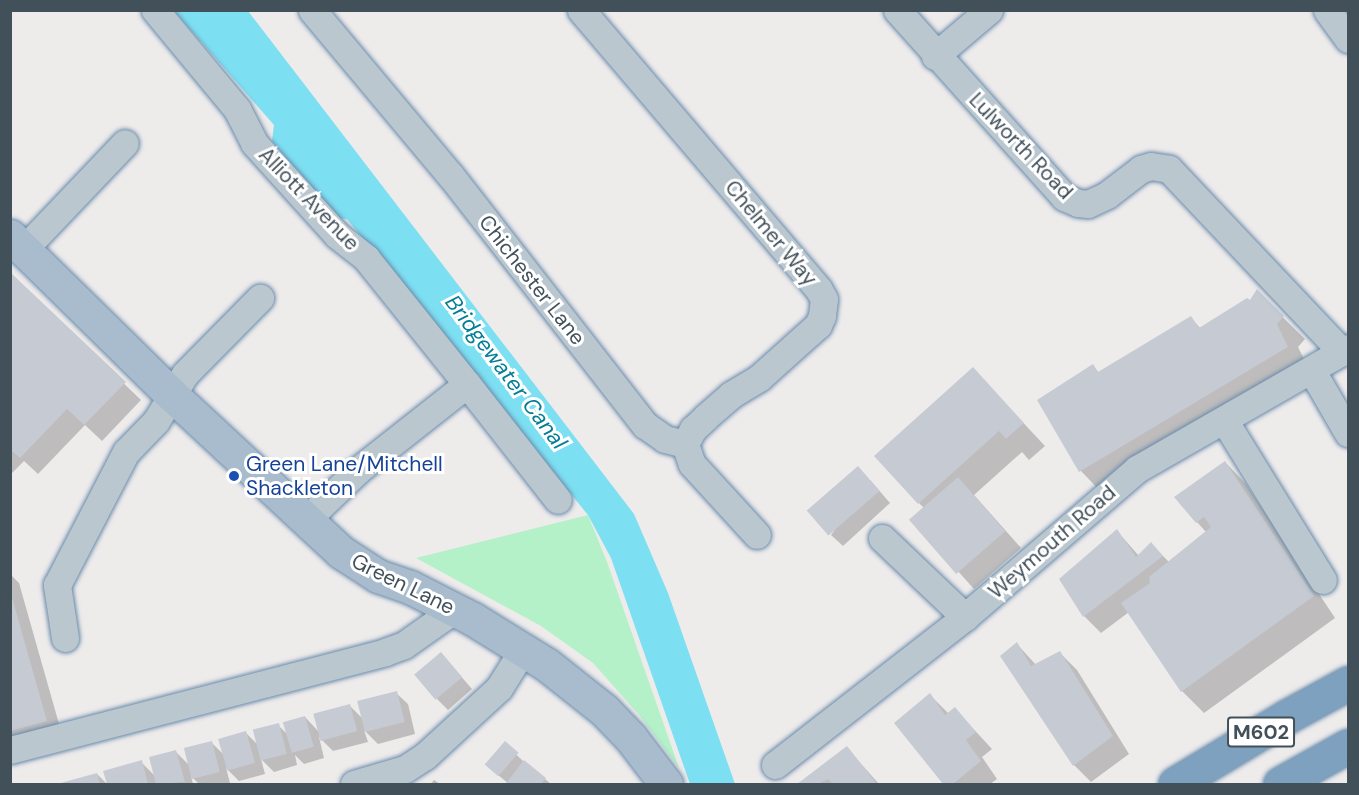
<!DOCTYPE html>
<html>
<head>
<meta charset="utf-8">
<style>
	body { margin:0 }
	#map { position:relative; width:1359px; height:795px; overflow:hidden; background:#eeebeb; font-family:"DM Sans",sans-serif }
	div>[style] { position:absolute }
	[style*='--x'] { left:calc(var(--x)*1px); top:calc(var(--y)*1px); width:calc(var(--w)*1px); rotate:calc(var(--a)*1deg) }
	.green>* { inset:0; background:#b4f1c9 }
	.water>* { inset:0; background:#7ddff2 }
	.shadow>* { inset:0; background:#0003 }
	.building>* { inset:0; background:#c6cad2; transform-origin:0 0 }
	.roads { filter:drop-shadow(0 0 2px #698bab) drop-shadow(0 0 2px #698bab) }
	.minor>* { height:27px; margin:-13.5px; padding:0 13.5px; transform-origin:13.5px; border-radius:13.5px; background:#bac7cf }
	.major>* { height:33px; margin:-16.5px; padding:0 16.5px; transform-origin:16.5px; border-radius:16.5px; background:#a8bccd }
	.highway>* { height:33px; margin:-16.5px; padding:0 16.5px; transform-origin:16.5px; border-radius:16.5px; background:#7ea1bf }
	.dots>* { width:16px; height:16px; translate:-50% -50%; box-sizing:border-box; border:3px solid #fff; border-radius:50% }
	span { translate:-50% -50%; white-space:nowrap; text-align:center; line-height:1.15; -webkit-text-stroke:6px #fff; paint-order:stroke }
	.shield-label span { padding:2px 4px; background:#fff; border:2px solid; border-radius:4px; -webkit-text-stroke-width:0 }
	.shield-label { font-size:20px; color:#42505a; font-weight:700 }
	.street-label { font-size:21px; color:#42505a }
	.transit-label { font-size:21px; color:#164399 }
	.left { translate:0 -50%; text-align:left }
	.water-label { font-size:22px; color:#037e96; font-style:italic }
	.frame { position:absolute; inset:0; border:12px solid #42505a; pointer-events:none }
</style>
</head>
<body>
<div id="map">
	<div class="green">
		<i style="clip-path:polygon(588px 515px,607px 562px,679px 768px,640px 716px,593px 663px,541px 626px,416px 558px)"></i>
	</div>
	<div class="water">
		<i style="clip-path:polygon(174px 11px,248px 11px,634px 514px,668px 593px,735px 784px,690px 784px,611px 558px,588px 515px,347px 219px,334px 218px,272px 141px,274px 125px)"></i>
	</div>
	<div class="shadow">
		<i style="clip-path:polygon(10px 274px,141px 400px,102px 441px,85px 425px,38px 474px,24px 461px,10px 475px)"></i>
		<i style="clip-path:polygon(1257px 292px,1305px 339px,1298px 347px,1309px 369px,1102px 493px,1081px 471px,1039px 401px,1093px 366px,1099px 373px,1191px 318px,1201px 329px,1250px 302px)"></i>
		<i style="clip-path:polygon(973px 369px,1045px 446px,1029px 460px,1022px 452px,974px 495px,1021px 548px,974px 589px,912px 520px,925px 509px,919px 503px)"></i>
		<i style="clip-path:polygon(1225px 462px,1246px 484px,1335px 618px,1204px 713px,1182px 691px,1129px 612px,1101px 633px,1084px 616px,1117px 531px,1139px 556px,1151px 544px,1169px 562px,1206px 532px,1197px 522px)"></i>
		<i style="clip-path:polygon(870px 480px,890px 503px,843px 546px,831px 535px)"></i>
		<i style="clip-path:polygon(10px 574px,19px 583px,63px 738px,10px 753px)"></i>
		<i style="clip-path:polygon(1017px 644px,1036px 665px,1060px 653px,1077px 670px,1129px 754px,1091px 782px,1074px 765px)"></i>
		<i style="clip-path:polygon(452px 666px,472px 689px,448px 710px,437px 699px)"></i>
		<i style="clip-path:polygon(396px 693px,408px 704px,415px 734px,378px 744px,364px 730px,368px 742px,333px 751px,319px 737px,324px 758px,304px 764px,295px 755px,297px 765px,274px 772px,261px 759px,265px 774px,239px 781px,226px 768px,230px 783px,225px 784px,199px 784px,191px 776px,193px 784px,108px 784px,105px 772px,141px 762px,156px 777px,176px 752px,190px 766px,211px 742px,224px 755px,246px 733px,258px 745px,278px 725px,287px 734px,305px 717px,319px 732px,349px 705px,363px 719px)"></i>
		<i style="clip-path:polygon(930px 695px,949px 714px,955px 709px,992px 749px,982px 757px,997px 779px,990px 784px,945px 784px,896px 724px)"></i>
		<i style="clip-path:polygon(505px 744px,523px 761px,551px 784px,509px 784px,492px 770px)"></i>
		<i style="clip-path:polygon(847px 748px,879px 784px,800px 784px)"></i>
		<i style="clip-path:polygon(97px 774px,107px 784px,62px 784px)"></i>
		<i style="clip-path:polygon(434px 780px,440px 784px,431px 784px)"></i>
	</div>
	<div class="building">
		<i style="clip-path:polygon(10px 272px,126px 382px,84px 425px,67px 409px,20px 458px,10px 449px)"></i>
		<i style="clip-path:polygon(1257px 289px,1284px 316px,1277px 324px,1288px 347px,1079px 472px,1037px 400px,1093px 364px,1098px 372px,1191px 316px,1199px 328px,1247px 298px,1250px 300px)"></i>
		<i style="clip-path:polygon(973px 367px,1024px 423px,1006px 439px,999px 431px,918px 504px,874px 456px)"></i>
		<i style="clip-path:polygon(1225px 461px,1314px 596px,1181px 692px,1121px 603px,1150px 583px,1149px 577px,1211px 527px,1204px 517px,1196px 523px,1174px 497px)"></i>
		<i style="left:858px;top:466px;width:33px;height:68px;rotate:49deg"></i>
		<i style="left:958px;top:477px;width:72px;height:65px;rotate:49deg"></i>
		<i style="clip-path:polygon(1117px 529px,1136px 557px,1151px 542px,1163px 556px,1083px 617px,1059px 579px)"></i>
		<i style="clip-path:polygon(11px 594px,47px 721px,10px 731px,10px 595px)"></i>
		<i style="clip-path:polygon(1017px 642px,1031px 666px,1060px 651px,1113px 736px,1073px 766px,1000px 656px)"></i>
		<i style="left:441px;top:652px;width:33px;height:35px;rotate:50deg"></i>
		<i style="left:397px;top:691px;width:32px;height:41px;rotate:76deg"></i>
		<i style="clip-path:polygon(930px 693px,945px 715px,955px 707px,976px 732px,966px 740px,981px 761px,953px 784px,943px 784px,894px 723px)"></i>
		<i style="left:350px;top:704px;width:28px;height:38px;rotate:75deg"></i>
		<i style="left:305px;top:716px;width:32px;height:23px;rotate:74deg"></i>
		<i style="left:279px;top:723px;width:32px;height:27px;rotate:76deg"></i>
		<i style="left:246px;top:731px;width:33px;height:29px;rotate:74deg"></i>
		<i style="left:212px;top:741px;width:32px;height:29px;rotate:76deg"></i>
		<i style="left:505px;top:741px;width:18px;height:31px;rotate:41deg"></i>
		<i style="clip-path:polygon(847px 746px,877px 784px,833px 784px,828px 779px,819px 784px,797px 784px)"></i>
		<i style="clip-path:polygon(176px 750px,185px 782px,156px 784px,149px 757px)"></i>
		<i style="clip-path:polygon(142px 760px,148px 784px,107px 784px,103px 771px)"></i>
		<i style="clip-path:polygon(524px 760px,546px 778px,541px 784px,508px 784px,506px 783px)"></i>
		<i style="clip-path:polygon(97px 773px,100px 784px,57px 784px)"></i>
	</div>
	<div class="roads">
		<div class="minor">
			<i style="--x:155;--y:10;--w:129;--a:50.4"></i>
			<i style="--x:237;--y:109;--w:38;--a:63"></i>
			<i style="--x:254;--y:143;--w:124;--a:47.9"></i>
			<i style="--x:337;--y:235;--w:37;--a:38"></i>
			<i style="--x:366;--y:258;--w:161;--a:51.3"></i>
			<i style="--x:467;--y:384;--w:140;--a:141.7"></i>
			<i style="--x:357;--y:471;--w:69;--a:136.2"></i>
			<i style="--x:312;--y:10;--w:217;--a:50.1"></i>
			<i style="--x:451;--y:176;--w:316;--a:52.1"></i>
			<i style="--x:645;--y:425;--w:24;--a:35"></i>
			<i style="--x:665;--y:439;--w:21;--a:14"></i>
			<i style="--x:581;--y:10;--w:367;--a:49.6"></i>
			<i style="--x:819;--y:290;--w:10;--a:61"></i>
			<i style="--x:824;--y:299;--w:17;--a:97"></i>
			<i style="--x:822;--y:316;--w:10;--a:114"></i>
			<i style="--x:818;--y:325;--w:79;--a:138.1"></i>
			<i style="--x:759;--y:378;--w:33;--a:149"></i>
			<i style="--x:731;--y:395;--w:33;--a:139"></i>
			<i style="--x:706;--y:417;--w:18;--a:137"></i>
			<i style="--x:693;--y:429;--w:17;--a:118"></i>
			<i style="--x:897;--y:10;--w:251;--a:48.2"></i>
			<i style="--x:1064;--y:197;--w:15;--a:23"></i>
			<i style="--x:1078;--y:203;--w:10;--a:6"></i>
			<i style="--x:1088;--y:204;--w:21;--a:-25"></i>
			<i style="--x:1107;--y:195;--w:43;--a:-37.4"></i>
			<i style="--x:1141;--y:169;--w:10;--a:-17"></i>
			<i style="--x:1151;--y:166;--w:18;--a:9"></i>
			<i style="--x:1169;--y:169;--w:252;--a:46.6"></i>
			<i style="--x:1327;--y:10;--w:36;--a:54"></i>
			<i style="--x:935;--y:56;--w:71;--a:-40.4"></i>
			<i style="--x:24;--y:249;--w:146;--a:-46.4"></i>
			<i style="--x:1312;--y:371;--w:72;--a:59.9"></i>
			<i style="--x:467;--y:384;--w:147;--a:51.9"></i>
			<i style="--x:1224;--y:420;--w:188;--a:58.3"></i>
			<i style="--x:685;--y:444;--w:21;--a:71"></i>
			<i style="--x:692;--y:464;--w:96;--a:47.5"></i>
			<i style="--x:882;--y:538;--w:115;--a:43.6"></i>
			<i style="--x:65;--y:638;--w:54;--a:-98.6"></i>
			<i style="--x:57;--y:585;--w:150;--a:-62.6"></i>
			<i style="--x:126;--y:452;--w:43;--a:-45.9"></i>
			<i style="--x:156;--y:421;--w:55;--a:-58.3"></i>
			<i style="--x:185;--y:374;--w:107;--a:-45.4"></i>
			<i style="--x:10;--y:750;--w:388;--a:-14.6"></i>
			<i style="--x:385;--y:652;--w:20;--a:-20"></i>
			<i style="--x:404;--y:645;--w:62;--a:-35.2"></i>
			<i style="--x:775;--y:765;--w:241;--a:-37.9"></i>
			<i style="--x:965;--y:617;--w:227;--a:-40.7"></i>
			<i style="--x:1137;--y:469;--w:243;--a:-29.8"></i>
			<i style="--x:354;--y:784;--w:53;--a:-16.4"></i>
			<i style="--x:405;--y:769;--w:24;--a:-33"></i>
			<i style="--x:425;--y:756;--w:100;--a:-42.6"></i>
			<i style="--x:499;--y:688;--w:47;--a:-58"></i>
		</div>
		<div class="major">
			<i style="--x:10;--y:236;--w:227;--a:44.5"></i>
			<i style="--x:172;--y:395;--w:231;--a:42.9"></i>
			<i style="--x:341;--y:552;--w:44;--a:33"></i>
			<i style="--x:378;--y:576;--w:34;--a:19"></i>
			<i style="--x:410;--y:587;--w:71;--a:26.9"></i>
			<i style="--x:473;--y:619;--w:86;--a:31.7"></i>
			<i style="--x:546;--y:664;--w:74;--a:38.4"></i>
			<i style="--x:604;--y:710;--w:39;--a:46"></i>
			<i style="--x:631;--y:738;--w:58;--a:52.7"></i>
		</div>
		<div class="highway">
			<i style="--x:1175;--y:784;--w:130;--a:-31.1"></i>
			<i style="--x:1286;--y:717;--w:71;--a:-28.7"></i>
			<i style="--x:1280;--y:784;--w:78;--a:-29.2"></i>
		</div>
	</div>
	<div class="dots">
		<i style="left:234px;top:476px;background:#1a4fb4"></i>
	</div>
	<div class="shield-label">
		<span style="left:1261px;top:732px">M602</span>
	</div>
	<div class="street-label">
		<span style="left:1021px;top:146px;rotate:46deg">Lulworth Road</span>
		<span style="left:309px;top:199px;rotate:46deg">Alliott Avenue</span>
		<span style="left:771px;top:233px;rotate:50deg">Chelmer Way</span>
		<span style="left:532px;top:280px;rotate:52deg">Chichester Lane</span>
		<span style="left:1052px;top:542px;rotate:-41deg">Weymouth Road</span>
		<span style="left:403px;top:584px;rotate:26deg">Green Lane</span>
	</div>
	<div class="transit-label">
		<span class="left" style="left:246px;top:476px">Green Lane/Mitchell<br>Shackleton</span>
	</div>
	<div class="water-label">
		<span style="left:506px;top:372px;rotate:53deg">Bridgewater Canal</span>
	</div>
	<div class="frame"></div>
</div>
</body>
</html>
